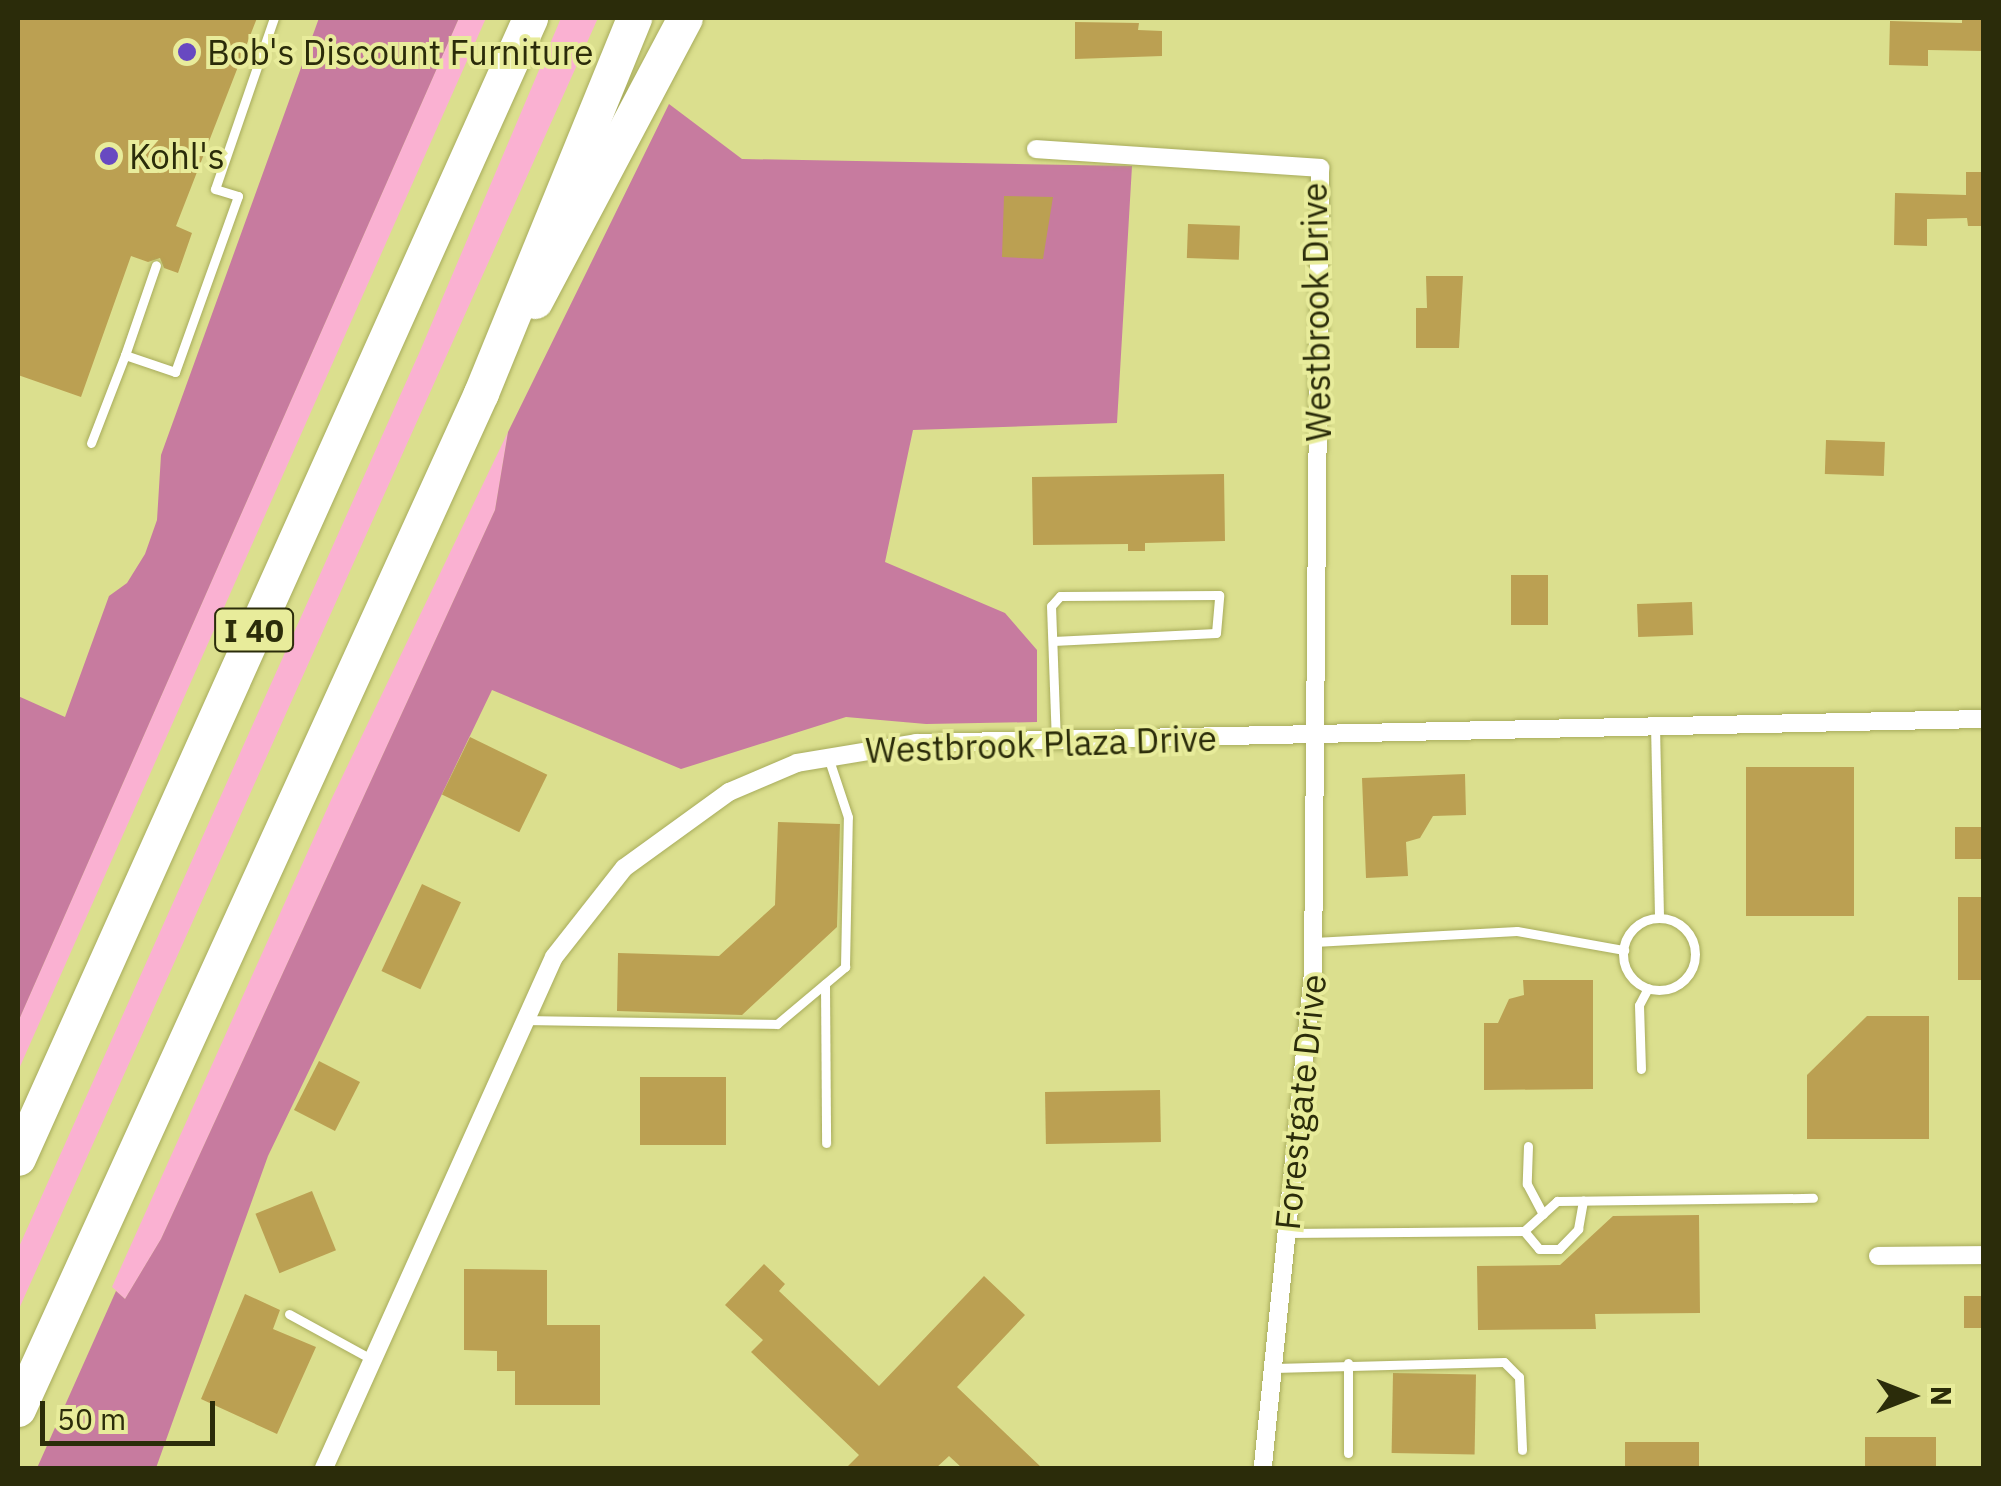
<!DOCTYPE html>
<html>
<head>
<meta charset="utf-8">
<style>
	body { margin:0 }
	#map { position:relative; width:2001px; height:1486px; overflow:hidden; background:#dbdf8e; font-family:"IBM Plex Sans",sans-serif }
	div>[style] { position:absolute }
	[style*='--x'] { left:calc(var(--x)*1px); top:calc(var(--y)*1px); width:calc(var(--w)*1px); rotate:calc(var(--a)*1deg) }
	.green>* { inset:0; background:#fab1d2 }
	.forest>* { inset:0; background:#c77b9f }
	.building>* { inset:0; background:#bba052; transform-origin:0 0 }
	.roads { filter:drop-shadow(0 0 2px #a8ac5c) drop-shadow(0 0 2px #a8ac5c) }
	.lane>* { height:9px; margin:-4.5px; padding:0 4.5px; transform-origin:4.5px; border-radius:4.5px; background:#fff }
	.lane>.ring { margin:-4.5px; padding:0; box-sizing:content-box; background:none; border:9px solid #fff; border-radius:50% }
	.street>* { height:18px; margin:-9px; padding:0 9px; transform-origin:9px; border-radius:9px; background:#fff }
	.highway>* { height:35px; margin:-17.5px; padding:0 17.5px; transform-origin:17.5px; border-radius:17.5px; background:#fff }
	.dots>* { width:28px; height:28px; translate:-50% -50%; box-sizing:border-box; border:5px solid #e8ec9b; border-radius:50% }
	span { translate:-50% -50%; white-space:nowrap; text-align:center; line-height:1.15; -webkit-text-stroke:8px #e8ec9b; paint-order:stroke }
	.shield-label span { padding:2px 8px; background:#e8ec9b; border:2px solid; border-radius:8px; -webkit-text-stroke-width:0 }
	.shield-label { font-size:32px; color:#2b2c0a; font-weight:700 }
	.poi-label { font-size:35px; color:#2b2c0a }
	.left { translate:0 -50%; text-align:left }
	.street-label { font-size:35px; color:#2b2c0a }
	.frame { position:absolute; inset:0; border:20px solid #2b2c0a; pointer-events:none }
	.north { position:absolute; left:1861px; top:1346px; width:100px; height:100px; -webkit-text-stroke:8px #e8ec9b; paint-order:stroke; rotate:90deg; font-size:28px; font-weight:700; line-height:40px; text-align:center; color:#2b2c0a }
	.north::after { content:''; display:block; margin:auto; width:35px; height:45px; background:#2b2c0a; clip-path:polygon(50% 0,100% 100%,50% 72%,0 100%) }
	.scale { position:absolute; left:40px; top:1401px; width:175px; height:45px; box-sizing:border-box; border:5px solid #2b2c0a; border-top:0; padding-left:12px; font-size:30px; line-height:35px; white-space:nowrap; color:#2b2c0a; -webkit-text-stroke:8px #e8ec9b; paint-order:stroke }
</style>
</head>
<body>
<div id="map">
	<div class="green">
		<i style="clip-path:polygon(459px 18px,486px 18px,18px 1071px,18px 1022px)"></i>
		<i style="clip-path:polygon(561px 18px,598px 18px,18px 1311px,18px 1249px,420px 351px)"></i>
		<i style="clip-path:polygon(508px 432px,495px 510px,161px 1239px,125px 1299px,112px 1287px,331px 800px)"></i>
	</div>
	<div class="forest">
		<i style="clip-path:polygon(319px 18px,459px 18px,18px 1022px,18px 696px,65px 717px,109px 596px,127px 583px,145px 554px,157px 520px,161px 455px)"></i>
		<i style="clip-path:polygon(669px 104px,742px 159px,1132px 166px,1117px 423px,913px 430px,885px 562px,1005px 613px,1037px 650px,1037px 722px,926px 724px,846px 717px,681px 769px,492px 690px,268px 1156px,156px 1468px,37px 1468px,116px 1291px,125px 1299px,161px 1239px,495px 510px,508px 432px)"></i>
	</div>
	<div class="building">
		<i style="clip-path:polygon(18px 18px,257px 18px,176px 226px,192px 233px,178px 273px,164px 268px,160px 258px,148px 262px,131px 256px,81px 397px,18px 375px)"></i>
		<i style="clip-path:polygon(1962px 18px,1984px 18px,1984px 51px,1928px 50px,1928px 66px,1889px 65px,1890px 21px,1962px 23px)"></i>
		<i style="clip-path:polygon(1075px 22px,1139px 23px,1138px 30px,1162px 31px,1162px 56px,1075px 59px)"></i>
		<i style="clip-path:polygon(1966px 172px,1984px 172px,1984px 226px,1968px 226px,1967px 218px,1927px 219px,1927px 246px,1894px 245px,1895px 193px,1966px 195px)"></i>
		<i style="clip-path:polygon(1004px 196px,1053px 197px,1043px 259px,1002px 257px)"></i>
		<i style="left:1188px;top:224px;width:52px;height:34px;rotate:2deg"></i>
		<i style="clip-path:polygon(1426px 276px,1463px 276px,1459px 348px,1416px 348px,1416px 308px,1427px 308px)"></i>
		<i style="left:1826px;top:440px;width:59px;height:34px;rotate:2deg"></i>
		<i style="clip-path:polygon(1224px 474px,1225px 541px,1145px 543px,1145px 551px,1128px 551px,1128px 544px,1033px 545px,1032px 477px)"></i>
		<i style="left:1511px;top:575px;width:37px;height:50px"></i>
		<i style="left:1692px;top:602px;width:33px;height:55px;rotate:88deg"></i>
		<i style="left:470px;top:737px;width:86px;height:64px;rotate:26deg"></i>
		<i style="left:1854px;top:767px;width:149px;height:108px;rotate:90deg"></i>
		<i style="clip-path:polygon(1465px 774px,1466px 815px,1433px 816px,1420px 838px,1406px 842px,1408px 876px,1366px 878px,1362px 778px)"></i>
		<i style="clip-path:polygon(778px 822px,840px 824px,837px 927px,742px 1015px,617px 1011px,618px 953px,719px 956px,775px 905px)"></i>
		<i style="left:1955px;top:827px;width:29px;height:32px"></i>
		<i style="left:422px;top:884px;width:43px;height:96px;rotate:25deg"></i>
		<i style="left:1958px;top:897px;width:26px;height:83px"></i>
		<i style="clip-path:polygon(1523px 980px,1593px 980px,1593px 1089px,1484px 1090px,1484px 1023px,1498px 1023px,1509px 999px,1524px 995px)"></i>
		<i style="clip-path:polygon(1867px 1016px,1929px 1016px,1929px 1139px,1807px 1139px,1807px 1075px)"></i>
		<i style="left:319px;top:1061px;width:46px;height:55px;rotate:27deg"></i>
		<i style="left:640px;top:1077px;width:86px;height:68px"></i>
		<i style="left:1160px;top:1090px;width:52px;height:115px;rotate:89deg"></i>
		<i style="left:312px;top:1191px;width:64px;height:61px;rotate:68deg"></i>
		<i style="clip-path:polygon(1699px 1215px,1700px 1313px,1595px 1314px,1596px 1329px,1478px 1330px,1477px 1266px,1560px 1265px,1613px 1216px)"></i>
		<i style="clip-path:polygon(764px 1264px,785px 1284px,779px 1291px,879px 1386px,984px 1276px,1025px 1315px,957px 1387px,1042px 1468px,962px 1468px,949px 1456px,936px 1468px,846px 1468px,859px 1455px,751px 1352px,763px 1340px,725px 1305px)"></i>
		<i style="clip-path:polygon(464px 1269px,547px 1270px,547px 1325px,600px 1325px,600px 1405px,515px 1405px,515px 1371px,497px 1371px,497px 1351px,464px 1350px)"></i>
		<i style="clip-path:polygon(245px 1294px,280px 1310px,273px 1329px,316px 1347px,277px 1434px,201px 1399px)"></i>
		<i style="left:1964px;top:1296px;width:20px;height:32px"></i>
		<i style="left:1393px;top:1373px;width:83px;height:80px;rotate:1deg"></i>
		<i style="left:1865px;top:1437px;width:71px;height:31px"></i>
		<i style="left:1625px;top:1442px;width:74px;height:26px"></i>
	</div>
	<div class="roads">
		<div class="lane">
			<i style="--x:125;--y:355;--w:95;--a:-71"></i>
			<i style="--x:91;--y:443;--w:94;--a:-68.9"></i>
			<i style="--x:125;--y:355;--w:53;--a:18.8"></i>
			<i style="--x:175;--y:372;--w:187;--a:-70.3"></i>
			<i style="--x:238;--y:196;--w:24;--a:-163"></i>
			<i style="--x:215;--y:189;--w:181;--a:-71"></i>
			<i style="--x:1053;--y:641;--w:163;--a:-2.8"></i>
			<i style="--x:1216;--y:633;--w:38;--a:-85"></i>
			<i style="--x:1219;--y:595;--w:159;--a:179.6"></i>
			<i style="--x:1060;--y:596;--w:13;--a:132"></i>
			<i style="--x:1051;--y:606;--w:135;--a:87.9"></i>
			<i style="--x:1655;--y:725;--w:192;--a:88.8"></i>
			<i class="ring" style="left:1623px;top:918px;width:63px;height:63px"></i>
			<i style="--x:1314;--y:942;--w:203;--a:-3.1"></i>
			<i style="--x:1517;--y:931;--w:109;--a:10.1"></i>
			<i style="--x:825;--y:984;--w:159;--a:89.6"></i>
			<i style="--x:527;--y:1020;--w:250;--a:0.9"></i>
			<i style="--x:777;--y:1024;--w:89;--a:-40"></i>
			<i style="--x:845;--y:967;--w:150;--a:-88.9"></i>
			<i style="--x:848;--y:817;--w:63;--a:-108.4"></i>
			<i style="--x:1641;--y:1069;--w:64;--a:-91.8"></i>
			<i style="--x:1639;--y:1005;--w:19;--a:-62"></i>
			<i style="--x:1528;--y:1146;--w:38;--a:92"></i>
			<i style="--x:1527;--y:1184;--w:34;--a:62"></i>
			<i style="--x:1524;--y:1231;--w:23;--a:50"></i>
			<i style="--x:1539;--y:1249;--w:20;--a:0"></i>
			<i style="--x:1559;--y:1249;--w:28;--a:-46"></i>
			<i style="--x:1578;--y:1229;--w:29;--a:-80"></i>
			<i style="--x:1287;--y:1233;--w:237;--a:-0.5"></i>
			<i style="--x:1524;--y:1231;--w:45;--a:-42.3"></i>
			<i style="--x:1557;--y:1201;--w:256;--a:-0.7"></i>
			<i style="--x:289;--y:1314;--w:96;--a:28.7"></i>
			<i style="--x:1274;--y:1368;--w:230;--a:-1.5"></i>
			<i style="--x:1504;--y:1362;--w:21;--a:45"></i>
			<i style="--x:1519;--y:1377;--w:73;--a:87.6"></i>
			<i style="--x:1348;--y:1453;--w:90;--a:-90"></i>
		</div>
		<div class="street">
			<i style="--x:1036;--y:149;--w:285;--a:3.8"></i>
			<i style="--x:1320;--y:168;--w:805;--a:90.5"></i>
			<i style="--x:1313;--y:973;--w:498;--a:95.8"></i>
			<i style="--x:1878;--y:1256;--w:106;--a:-0.5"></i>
			<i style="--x:324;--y:1468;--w:560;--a:-65.77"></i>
			<i style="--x:554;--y:957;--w:113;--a:-51.8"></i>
			<i style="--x:624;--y:868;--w:130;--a:-35.9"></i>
			<i style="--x:729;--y:792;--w:74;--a:-23.1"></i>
			<i style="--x:797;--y:763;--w:121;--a:-9.5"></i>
			<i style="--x:916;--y:743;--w:1068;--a:-1.29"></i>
		</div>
		<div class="highway">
			<i style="--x:535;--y:301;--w:320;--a:-62.1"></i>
			<i style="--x:18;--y:1158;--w:1250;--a:-65.81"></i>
			<i style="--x:18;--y:1409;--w:1117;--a:-65.5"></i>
			<i style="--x:481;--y:393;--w:405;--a:-67.8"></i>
		</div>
	</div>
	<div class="dots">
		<i style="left:187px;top:52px;background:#6849c1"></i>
		<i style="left:109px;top:156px;background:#6849c1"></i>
	</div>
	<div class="shield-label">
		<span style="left:254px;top:630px">I 40</span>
	</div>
	<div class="poi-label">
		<span class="left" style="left:207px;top:52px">Bob's Discount Furniture</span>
		<span class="left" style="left:129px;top:156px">Kohl's</span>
	</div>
	<div class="street-label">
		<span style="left:1316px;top:312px;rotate:-91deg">Westbrook Drive</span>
		<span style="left:1041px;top:744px;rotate:-2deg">Westbrook Plaza Drive</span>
		<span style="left:1300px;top:1102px;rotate:-84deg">Forestgate Drive</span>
	</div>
	<div class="frame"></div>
	<div class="north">N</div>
	<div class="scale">50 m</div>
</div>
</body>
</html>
